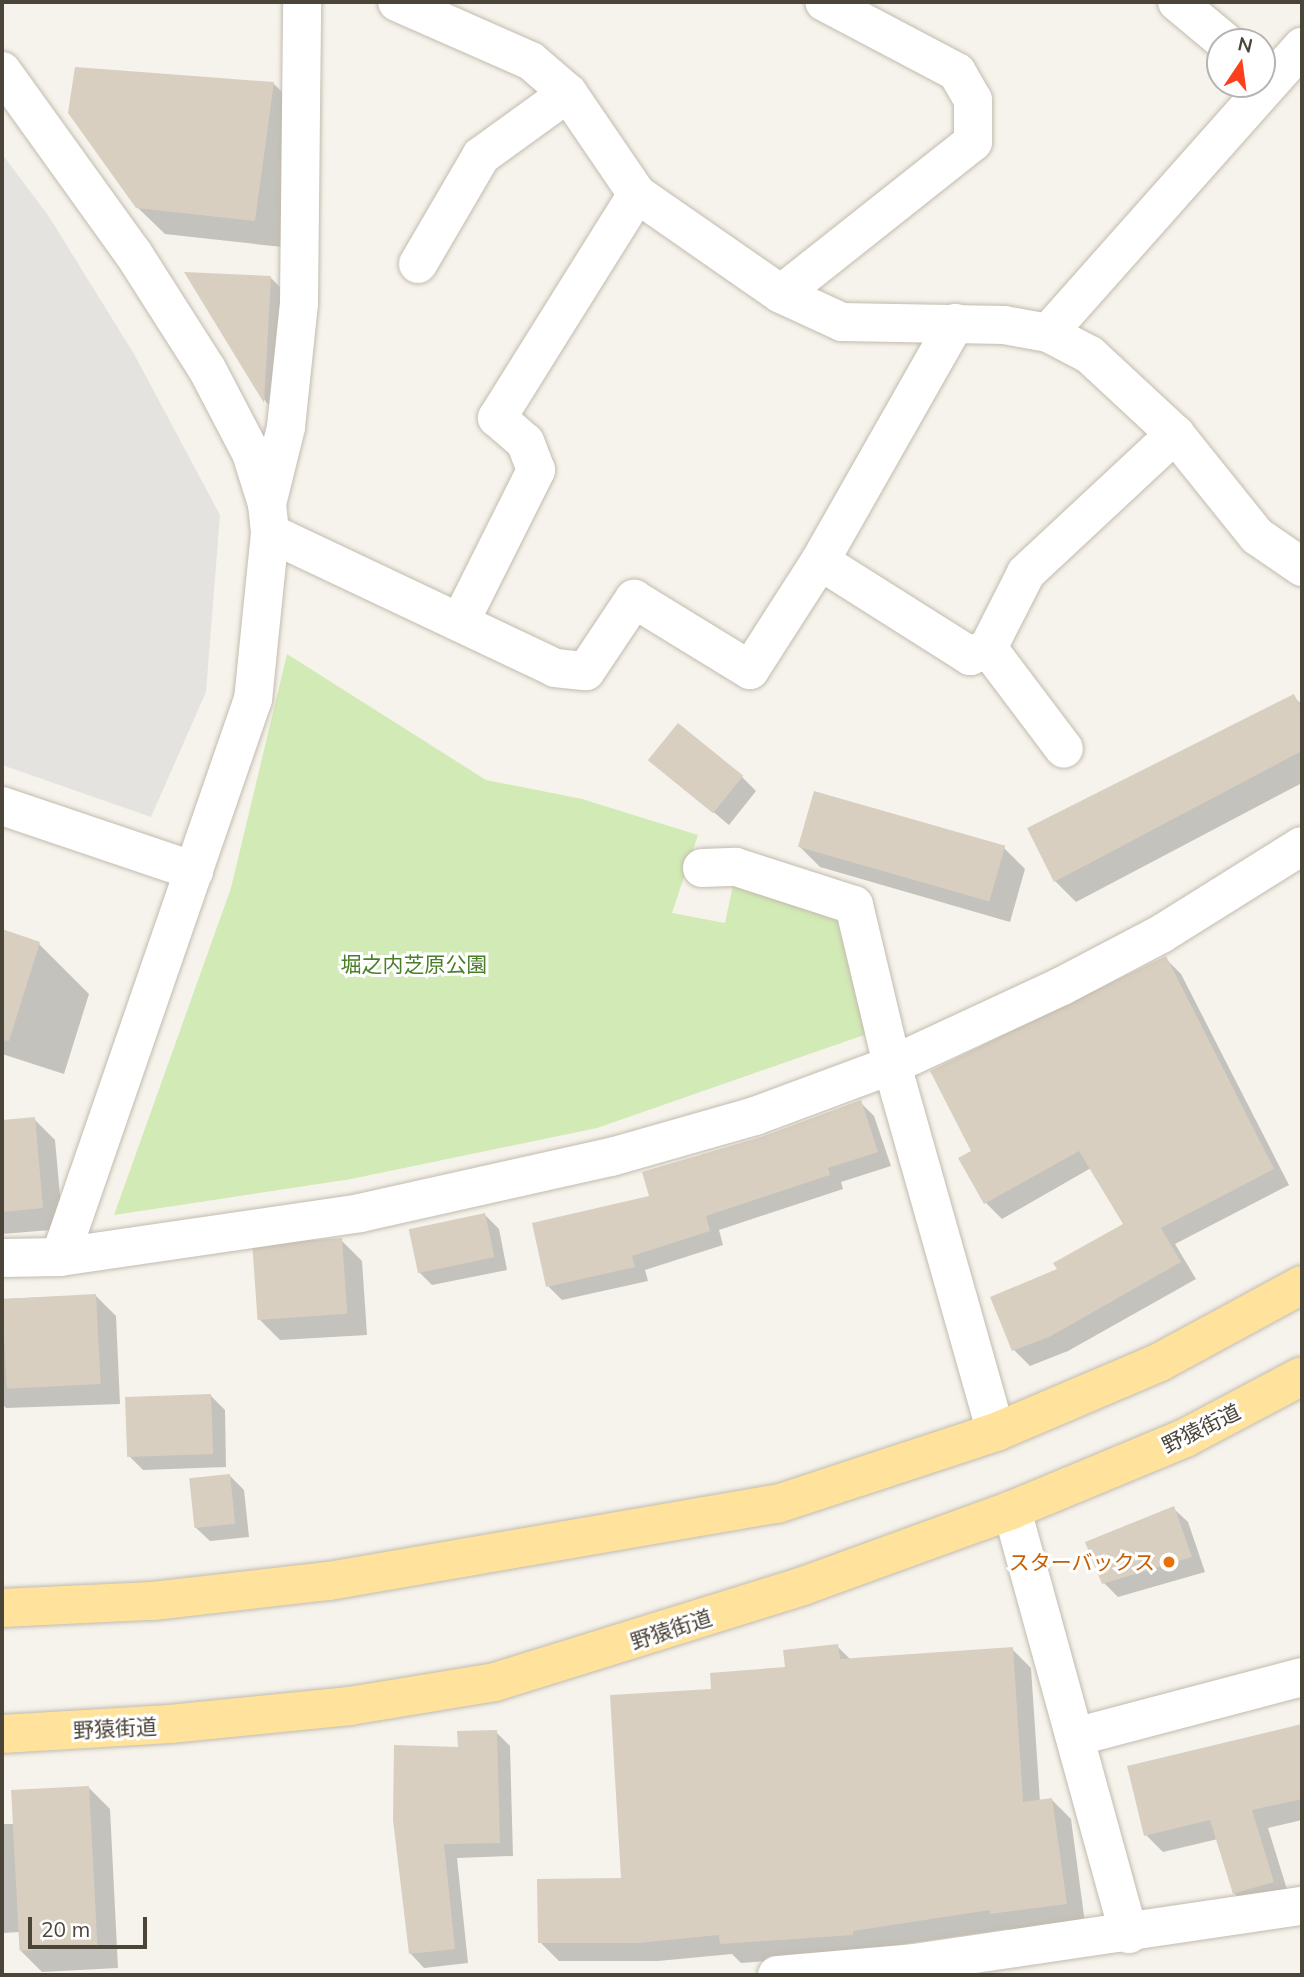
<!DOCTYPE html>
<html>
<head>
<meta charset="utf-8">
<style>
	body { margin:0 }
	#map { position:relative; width:1304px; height:1977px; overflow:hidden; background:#f6f3ec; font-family:Mulish,"Noto Sans JP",sans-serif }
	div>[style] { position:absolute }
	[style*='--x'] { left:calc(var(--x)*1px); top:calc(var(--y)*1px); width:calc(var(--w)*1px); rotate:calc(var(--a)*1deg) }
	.green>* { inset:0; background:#d2eab5 }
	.parking>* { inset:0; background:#e5e3e0 }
	.shadow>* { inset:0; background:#0003 }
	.building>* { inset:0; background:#d8cfc1; transform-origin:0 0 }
	.roads { filter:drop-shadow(0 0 2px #c2bbae) drop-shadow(0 0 2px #c2bbae) }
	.minor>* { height:38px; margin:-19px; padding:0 19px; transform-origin:19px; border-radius:19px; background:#fff }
	.major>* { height:38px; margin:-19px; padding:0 19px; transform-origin:19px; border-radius:19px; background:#ffe39c }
	.dots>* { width:19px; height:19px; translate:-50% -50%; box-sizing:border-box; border:4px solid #fff; border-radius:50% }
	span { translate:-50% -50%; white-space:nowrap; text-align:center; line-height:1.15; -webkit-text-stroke:6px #fff; paint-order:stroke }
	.park-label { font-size:21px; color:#4a7f2a }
	.street-label { font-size:21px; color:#4b4439 }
	.food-label { font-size:21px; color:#c56008 }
	.right { translate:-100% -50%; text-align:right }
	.frame { position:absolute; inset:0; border:4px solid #4b4439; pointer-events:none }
	.north { position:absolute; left:1206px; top:28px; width:70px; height:70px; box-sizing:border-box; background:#fff; border:2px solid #b7b4b0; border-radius:50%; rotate:13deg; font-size:19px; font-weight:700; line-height:28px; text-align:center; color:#4b4439 }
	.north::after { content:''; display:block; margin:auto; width:24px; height:32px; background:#fc3f1d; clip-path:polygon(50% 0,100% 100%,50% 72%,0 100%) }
	.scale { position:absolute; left:28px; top:1917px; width:119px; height:32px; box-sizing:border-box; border:4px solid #4b4439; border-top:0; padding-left:9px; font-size:21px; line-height:24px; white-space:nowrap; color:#4b4439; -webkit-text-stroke:5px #fff; paint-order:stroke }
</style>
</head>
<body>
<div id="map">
	<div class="green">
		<i style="clip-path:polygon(287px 654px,486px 780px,582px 799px,698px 835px,672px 913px,725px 923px,733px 885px,837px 920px,867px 1034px,597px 1128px,351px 1179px,114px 1215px,231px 888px)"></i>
	</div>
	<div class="parking">
		<i style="clip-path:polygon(2px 154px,48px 215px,134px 354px,220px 515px,206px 692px,151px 817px,2px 765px)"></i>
	</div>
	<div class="shadow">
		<i style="clip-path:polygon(274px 84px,301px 111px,282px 247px,165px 234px,137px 207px)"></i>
		<i style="clip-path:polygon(187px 273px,270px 277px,284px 291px,278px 414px,266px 402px)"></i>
		<i style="clip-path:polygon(1293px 696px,1302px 705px,1302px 783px,1076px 902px,1055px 881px)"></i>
		<i style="clip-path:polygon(651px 760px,742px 777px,756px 791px,729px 825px)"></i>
		<i style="clip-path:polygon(799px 846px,1004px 848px,1025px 869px,1010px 922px,820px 867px)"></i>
		<i style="clip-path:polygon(2px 931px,39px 944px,89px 994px,64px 1074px,2px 1054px)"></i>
		<i style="clip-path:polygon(1165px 958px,1181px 974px,1289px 1185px,1175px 1244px,1196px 1279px,1068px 1351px,1030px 1366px,1014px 1350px,1059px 1270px,1126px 1225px,1091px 1168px,1002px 1219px,986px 1203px,961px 1158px,973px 1152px)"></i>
		<i style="clip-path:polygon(860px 1102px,874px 1116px,891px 1166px,841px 1182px,843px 1189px,719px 1230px,723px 1245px,645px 1270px,648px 1281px,562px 1300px,548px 1286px,651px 1198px,762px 1139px)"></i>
		<i style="clip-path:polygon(34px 1119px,55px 1140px,63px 1229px,2px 1234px,2px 1121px)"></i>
		<i style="clip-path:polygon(485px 1215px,499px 1229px,507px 1270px,432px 1285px,418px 1271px)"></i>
		<i style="clip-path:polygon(341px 1240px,362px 1261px,367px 1335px,280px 1340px,259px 1319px)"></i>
		<i style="clip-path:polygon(95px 1295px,116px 1316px,120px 1404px,6px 1408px,2px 1404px,2px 1299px)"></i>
		<i style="clip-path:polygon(211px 1396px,225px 1410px,226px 1467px,143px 1470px,129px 1456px)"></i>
		<i style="clip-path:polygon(230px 1476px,244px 1490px,249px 1537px,210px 1541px,195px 1527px)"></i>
		<i style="clip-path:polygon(1173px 1508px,1188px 1522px,1205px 1572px,1118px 1597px,1104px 1583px)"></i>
		<i style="clip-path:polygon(837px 1646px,851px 1660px,1012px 1649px,1031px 1668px,1040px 1802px,1052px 1800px,1071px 1819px,1085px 1923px,1011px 1932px,1008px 1929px,871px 1949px,872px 1953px,741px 1963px,732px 1954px,658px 1961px,559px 1961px,540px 1942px,622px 1879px,713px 1691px,787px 1669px)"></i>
		<i style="clip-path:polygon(1302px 1725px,1302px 1820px,1268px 1828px,1290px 1899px,1252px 1910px,1234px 1893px,1218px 1839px,1163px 1852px,1146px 1835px,1129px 1767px)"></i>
		<i style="clip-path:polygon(496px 1732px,510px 1746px,513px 1856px,457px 1858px,468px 1963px,424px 1968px,410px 1953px,460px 1748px)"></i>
		<i style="clip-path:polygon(89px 1788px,110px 1809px,118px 1968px,42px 1972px,21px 1951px,20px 1932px,2px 1933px,2px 1824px,15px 1824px)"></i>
	</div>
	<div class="building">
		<i style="clip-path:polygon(75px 67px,274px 82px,255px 221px,136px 208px,68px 113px)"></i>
		<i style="clip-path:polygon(184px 272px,271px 276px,264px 403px)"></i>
		<i style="clip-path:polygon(1294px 694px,1302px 710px,1302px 751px,1054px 882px,1027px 828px)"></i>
		<i style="left:678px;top:723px;width:84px;height:48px;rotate:39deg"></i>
		<i style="left:814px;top:791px;width:199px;height:58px;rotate:16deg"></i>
		<i style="clip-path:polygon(2px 929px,40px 942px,9px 1041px,2px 1040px)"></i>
		<i style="clip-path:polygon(1166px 956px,1274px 1169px,1161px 1228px,1181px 1262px,1051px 1336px,1012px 1351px,990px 1297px,1057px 1269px,1053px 1263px,1123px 1224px,1079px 1151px,984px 1204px,958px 1158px,971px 1151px,930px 1071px)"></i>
		<i style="clip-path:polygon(861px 1100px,878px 1152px,828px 1168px,830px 1175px,706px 1216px,710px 1231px,632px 1256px,635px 1267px,546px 1287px,532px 1223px,649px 1196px,642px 1172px,761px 1137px)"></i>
		<i style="clip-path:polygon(35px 1117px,43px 1208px,2px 1212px,2px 1120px)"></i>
		<i style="left:485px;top:1213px;width:45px;height:78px;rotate:78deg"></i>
		<i style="left:342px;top:1238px;width:76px;height:90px;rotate:86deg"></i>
		<i style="left:96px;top:1294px;width:90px;height:94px;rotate:87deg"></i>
		<i style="left:211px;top:1394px;width:60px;height:86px;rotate:88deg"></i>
		<i style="left:230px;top:1474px;width:50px;height:41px;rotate:84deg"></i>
		<i style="clip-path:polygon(1174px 1506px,1192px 1557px,1102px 1584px,1085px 1542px)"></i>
		<i style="clip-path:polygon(838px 1644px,840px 1659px,1013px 1647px,1023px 1802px,1052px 1798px,1067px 1904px,990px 1914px,990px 1910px,853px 1931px,853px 1935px,720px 1944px,719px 1935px,638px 1943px,538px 1943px,537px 1879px,621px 1878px,610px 1695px,711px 1689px,710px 1673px,785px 1667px,783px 1650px)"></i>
		<i style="clip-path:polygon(1302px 1724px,1302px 1799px,1252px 1810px,1274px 1882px,1233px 1894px,1210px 1820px,1144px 1836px,1127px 1766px)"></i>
		<i style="clip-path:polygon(497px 1730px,500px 1843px,444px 1844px,455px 1949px,409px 1954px,393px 1820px,394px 1745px,458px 1747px,457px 1731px)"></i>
		<i style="left:89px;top:1786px;width:161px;height:78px;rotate:87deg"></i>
	</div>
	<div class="roads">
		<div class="minor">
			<i style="--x:397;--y:2;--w:146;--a:23.8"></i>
			<i style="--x:531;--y:61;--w:49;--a:40.9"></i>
			<i style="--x:568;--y:93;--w:122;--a:55.7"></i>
			<i style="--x:637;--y:194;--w:175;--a:34.8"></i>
			<i style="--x:781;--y:294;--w:67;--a:24.7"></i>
			<i style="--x:842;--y:322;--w:162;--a:1.1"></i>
			<i style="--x:1004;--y:325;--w:45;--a:10.3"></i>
			<i style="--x:1048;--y:333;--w:47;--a:27.6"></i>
			<i style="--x:1090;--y:355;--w:116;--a:42.9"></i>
			<i style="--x:1175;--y:434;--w:131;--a:51.2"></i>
			<i style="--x:1257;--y:536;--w:55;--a:34.6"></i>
			<i style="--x:1177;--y:2;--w:62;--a:39.8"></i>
			<i style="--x:2;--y:71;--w:224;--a:54.3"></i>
			<i style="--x:133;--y:253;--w:138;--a:57.5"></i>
			<i style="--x:207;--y:369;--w:95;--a:62.4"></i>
			<i style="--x:251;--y:453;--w:53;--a:72.6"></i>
			<i style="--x:267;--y:504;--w:29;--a:84"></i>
			<i style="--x:270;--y:533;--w:167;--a:95.8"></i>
			<i style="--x:253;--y:699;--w:590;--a:109.08"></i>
			<i style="--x:418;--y:264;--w:125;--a:-59.7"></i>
			<i style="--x:481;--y:156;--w:107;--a:-35.9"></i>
			<i style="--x:781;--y:294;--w:245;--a:-38.4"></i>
			<i style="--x:973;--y:142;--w:42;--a:-90"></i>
			<i style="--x:973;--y:100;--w:32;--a:-120"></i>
			<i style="--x:957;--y:72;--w:150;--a:-152.2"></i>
			<i style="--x:1048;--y:333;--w:383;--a:-48.4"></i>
			<i style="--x:267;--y:504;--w:79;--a:-76.1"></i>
			<i style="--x:286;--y:427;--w:125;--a:-84"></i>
			<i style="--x:299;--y:303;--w:301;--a:-89.4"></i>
			<i style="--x:270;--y:533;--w:315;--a:25.3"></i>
			<i style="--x:555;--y:668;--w:31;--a:6"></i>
			<i style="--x:586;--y:671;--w:87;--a:-56.3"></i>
			<i style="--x:634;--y:599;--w:136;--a:31.5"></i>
			<i style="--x:750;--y:670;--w:130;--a:-57.3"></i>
			<i style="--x:820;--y:561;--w:274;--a:-60.4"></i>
			<i style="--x:820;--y:561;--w:178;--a:32.3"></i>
			<i style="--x:970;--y:656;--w:20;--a:-24"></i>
			<i style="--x:988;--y:648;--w:84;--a:-63.1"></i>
			<i style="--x:1026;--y:573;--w:204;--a:-43"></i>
			<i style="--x:460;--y:622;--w:170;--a:-63.4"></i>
			<i style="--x:536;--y:470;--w:30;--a:-111"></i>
			<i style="--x:525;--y:442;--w:37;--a:-139"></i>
			<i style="--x:497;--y:418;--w:264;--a:-58"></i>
			<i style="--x:988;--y:648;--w:126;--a:53"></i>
			<i style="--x:2;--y:806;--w:203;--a:18.7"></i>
			<i style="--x:702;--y:868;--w:34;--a:-2"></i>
			<i style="--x:736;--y:867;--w:124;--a:17.9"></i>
			<i style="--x:854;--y:905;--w:164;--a:76.6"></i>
			<i style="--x:892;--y:1065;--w:381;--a:74.2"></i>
			<i style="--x:2;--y:1258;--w:58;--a:-1"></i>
			<i style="--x:60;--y:1257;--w:303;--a:-8.3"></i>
			<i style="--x:360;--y:1213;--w:257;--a:-12.6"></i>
			<i style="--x:611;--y:1157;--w:150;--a:-15.9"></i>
			<i style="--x:755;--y:1116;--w:146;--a:-20.4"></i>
			<i style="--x:892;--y:1065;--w:187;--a:-24.9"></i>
			<i style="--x:1062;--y:986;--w:112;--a:-27.7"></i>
			<i style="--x:1161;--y:934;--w:166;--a:-32"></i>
			<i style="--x:1012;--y:1510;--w:440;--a:74.6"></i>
			<i style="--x:1075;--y:1737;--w:235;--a:-14.8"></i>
			<i style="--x:777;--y:1975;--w:138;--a:-5"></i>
			<i style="--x:914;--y:1963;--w:392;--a:-8.4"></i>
		</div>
		<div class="major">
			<i style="--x:2;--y:1608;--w:151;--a:-2.7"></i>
			<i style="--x:153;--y:1601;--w:177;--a:-6.5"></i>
			<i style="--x:329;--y:1581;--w:455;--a:-9.8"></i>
			<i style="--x:777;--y:1504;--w:231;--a:-18.2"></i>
			<i style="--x:996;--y:1432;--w:178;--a:-23.1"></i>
			<i style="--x:1160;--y:1362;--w:162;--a:-28.5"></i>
			<i style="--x:2;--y:1734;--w:168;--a:-3.4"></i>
			<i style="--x:170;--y:1724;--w:181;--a:-5.7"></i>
			<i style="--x:350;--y:1706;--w:147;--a:-9.4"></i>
			<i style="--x:495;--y:1682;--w:323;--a:-17.3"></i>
			<i style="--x:803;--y:1586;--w:222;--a:-20"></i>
			<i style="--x:1012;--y:1510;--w:187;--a:-22.6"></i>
			<i style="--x:1185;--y:1438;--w:132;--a:-27.9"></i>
		</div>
	</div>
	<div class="dots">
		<i style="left:1169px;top:1562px;background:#e8710a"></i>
	</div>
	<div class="park-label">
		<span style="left:414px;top:964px">堀之内芝原公園</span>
	</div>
	<div class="street-label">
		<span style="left:1201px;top:1428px;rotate:-26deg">野猿街道</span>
		<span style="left:671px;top:1629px;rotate:-18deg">野猿街道</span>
		<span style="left:115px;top:1728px;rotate:-3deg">野猿街道</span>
	</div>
	<div class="food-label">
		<span class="right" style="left:1155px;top:1562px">スターバックス</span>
	</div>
	<div class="frame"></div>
	<div class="north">N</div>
	<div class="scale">20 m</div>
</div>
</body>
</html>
